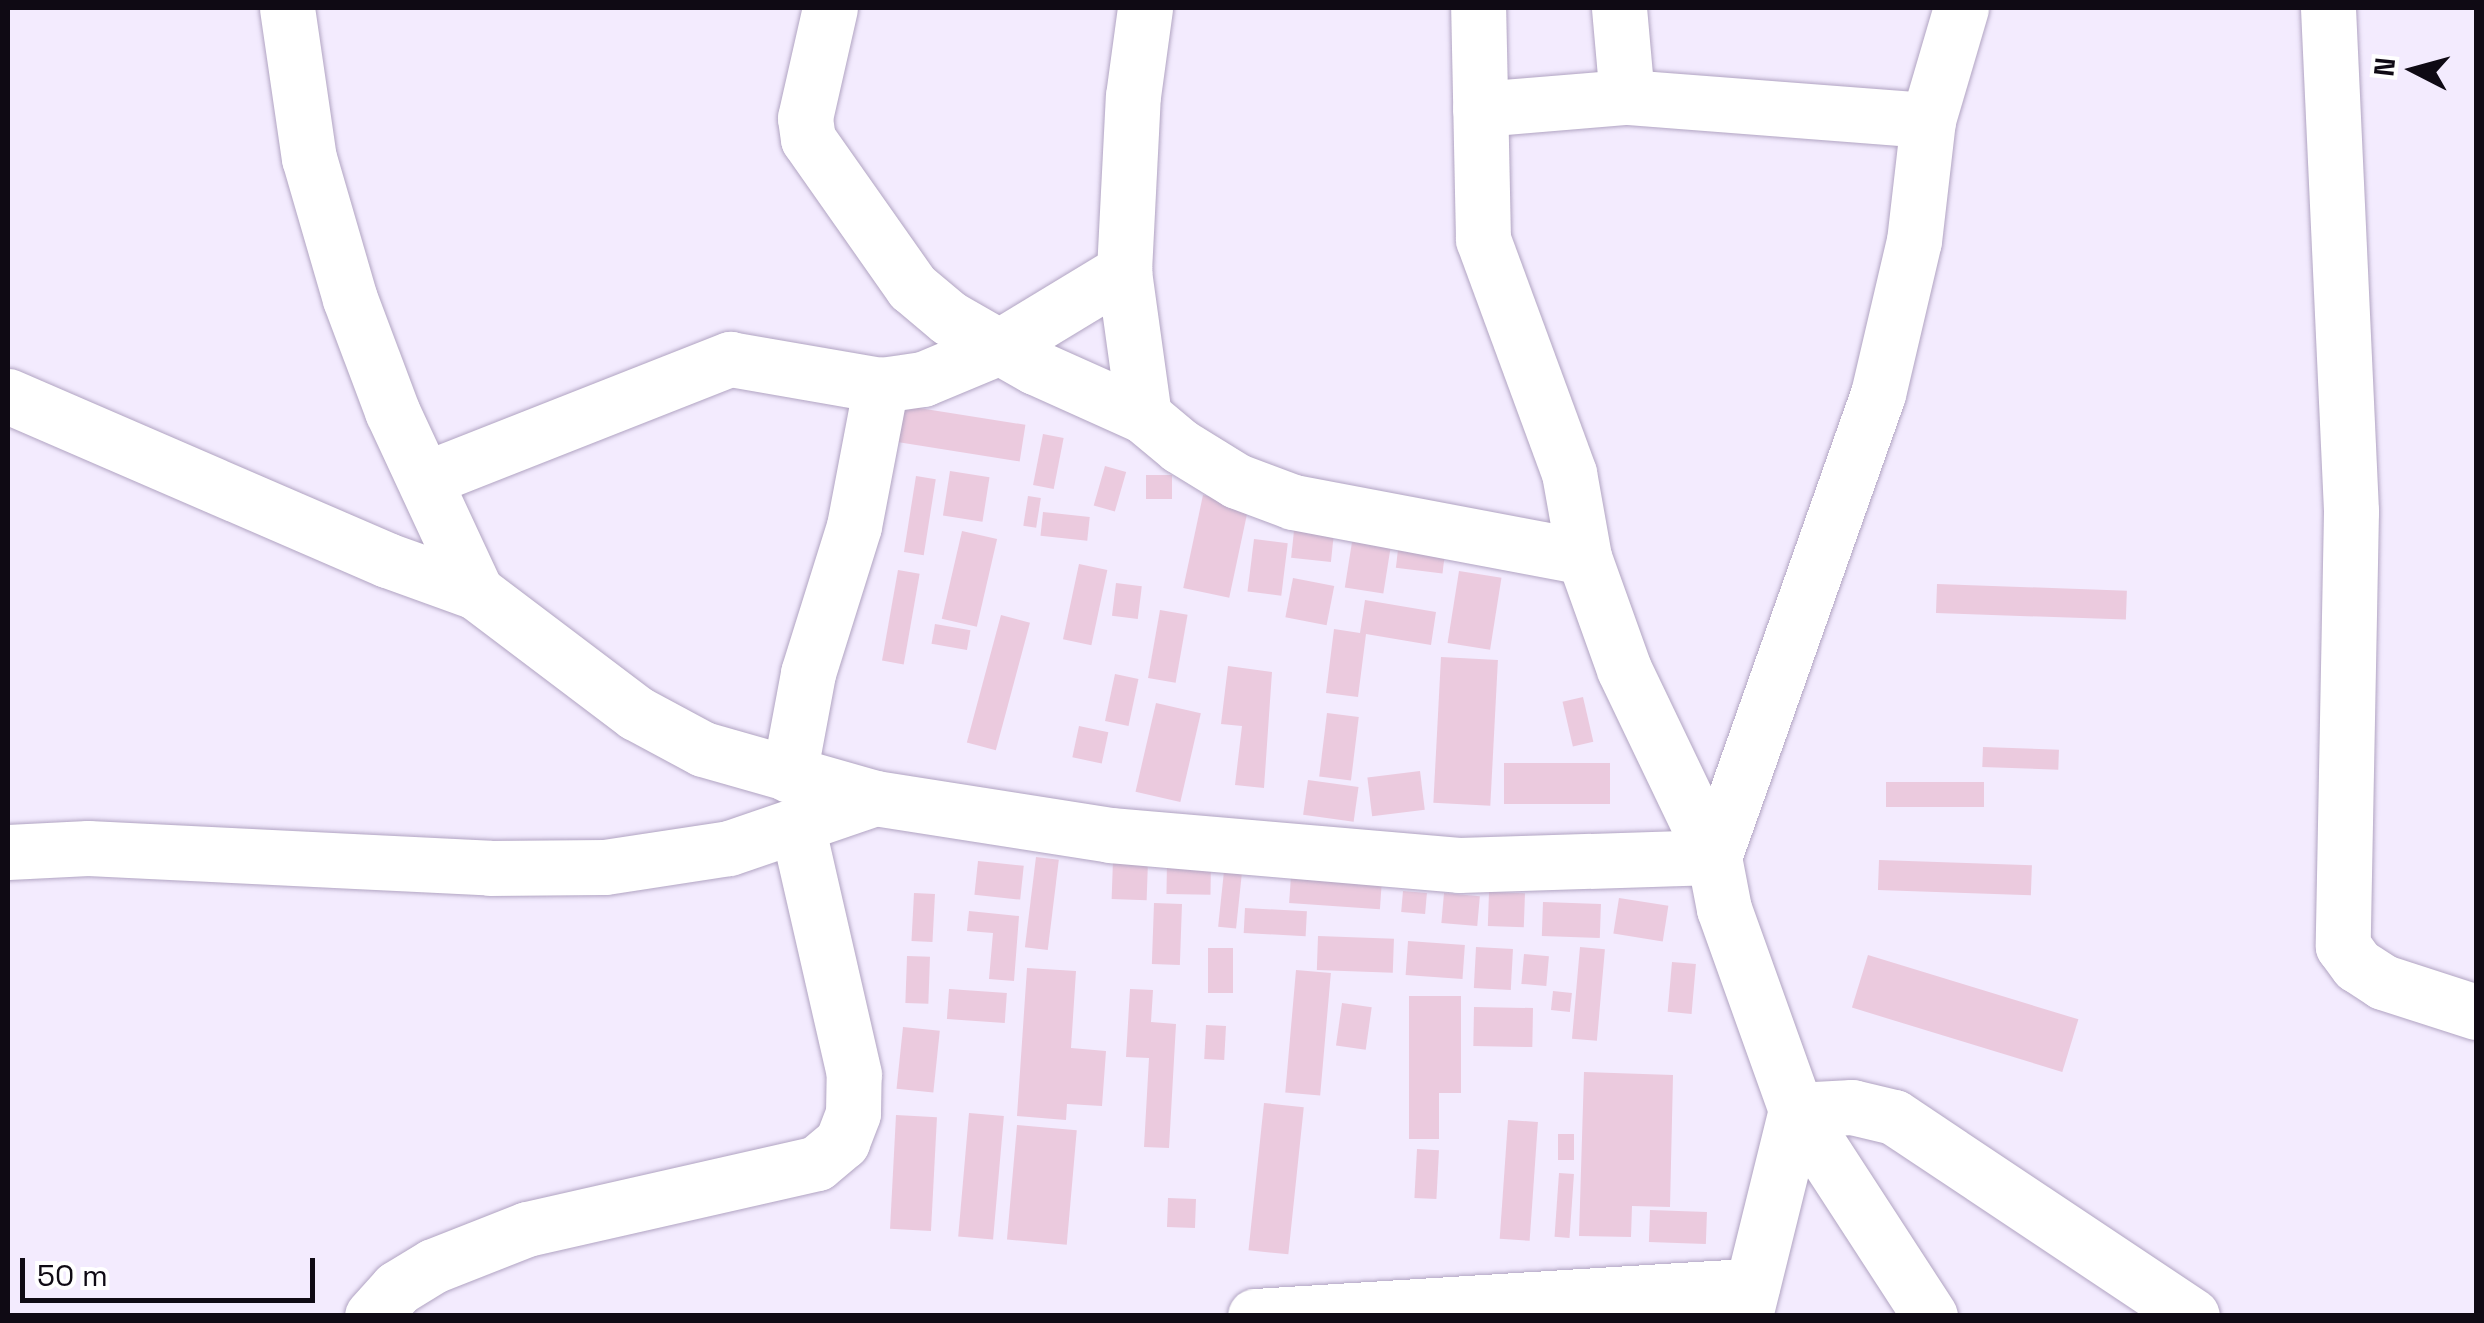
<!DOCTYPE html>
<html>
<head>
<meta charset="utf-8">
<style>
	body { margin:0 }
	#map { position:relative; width:2484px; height:1323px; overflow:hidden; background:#f3ebfe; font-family:"Space Grotesk",sans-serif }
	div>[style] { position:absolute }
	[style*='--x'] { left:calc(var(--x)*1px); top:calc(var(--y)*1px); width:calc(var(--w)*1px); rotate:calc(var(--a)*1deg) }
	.building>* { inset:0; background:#ebcade; transform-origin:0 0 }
	.roads { filter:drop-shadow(0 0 2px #b1a4c2) drop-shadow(0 0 2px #b1a4c2) }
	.minor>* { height:55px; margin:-27.5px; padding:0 27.5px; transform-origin:27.5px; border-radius:27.5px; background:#fff }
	span { translate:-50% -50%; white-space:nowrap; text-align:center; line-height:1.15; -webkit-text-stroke:10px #fff; paint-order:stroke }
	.frame { position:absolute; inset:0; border:10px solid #0f0a14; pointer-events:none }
	.north { position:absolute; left:2364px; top:20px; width:100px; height:100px; -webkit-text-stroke:8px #fff; paint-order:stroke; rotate:276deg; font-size:28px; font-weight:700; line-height:40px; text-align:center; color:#0f0a14 }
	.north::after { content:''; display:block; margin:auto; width:35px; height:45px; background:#0f0a14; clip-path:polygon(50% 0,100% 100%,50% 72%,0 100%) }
	.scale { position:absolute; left:20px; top:1258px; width:295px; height:45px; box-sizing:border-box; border:5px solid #0f0a14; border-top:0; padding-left:12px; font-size:30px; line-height:35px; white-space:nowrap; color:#0f0a14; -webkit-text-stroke:8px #fff; paint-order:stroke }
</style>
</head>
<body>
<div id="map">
	<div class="building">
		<i style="left:900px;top:405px;width:127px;height:37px;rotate:9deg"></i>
		<i style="left:1043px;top:434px;width:21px;height:52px;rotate:11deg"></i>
		<i style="left:1105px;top:466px;width:22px;height:41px;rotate:16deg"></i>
		<i style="left:950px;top:471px;width:40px;height:45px;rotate:9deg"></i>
		<i style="left:1146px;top:475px;width:26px;height:24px"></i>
		<i style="left:916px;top:476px;width:20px;height:77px;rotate:9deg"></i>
		<i style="left:1203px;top:495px;width:47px;height:95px;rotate:12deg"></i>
		<i style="left:1028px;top:496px;width:13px;height:30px;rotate:9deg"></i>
		<i style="left:1043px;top:512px;width:47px;height:24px;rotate:6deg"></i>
		<i style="left:1295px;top:521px;width:40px;height:37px;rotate:6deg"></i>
		<i style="left:962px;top:531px;width:36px;height:90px;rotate:13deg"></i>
		<i style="left:1254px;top:539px;width:34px;height:53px;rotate:7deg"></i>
		<i style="left:1352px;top:542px;width:39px;height:46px;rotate:9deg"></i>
		<i style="left:1399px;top:542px;width:47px;height:26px;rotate:7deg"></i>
		<i style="left:1079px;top:564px;width:29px;height:77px;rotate:12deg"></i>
		<i style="left:898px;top:570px;width:22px;height:92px;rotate:10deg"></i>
		<i style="left:1459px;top:571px;width:43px;height:73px;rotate:9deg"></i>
		<i style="left:1293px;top:578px;width:42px;height:40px;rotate:11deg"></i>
		<i style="left:1116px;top:583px;width:26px;height:33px;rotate:7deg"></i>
		<i style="left:1937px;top:584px;width:190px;height:29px;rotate:2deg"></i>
		<i style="clip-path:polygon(1365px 600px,1436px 612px,1431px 645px,1366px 634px,1358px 697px,1326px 693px,1334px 629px,1360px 633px)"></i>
		<i style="left:1160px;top:610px;width:28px;height:69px;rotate:10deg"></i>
		<i style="left:1001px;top:615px;width:30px;height:132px;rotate:15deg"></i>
		<i style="left:935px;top:624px;width:36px;height:20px;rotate:10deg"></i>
		<i style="left:1441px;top:657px;width:57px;height:146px;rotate:3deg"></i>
		<i style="clip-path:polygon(1228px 666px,1272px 672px,1264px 788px,1235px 785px,1242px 726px,1221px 724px)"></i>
		<i style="left:1115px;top:674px;width:24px;height:48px;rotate:12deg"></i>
		<i style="left:1583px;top:697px;width:46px;height:21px;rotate:77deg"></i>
		<i style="left:1156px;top:703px;width:46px;height:91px;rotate:13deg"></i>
		<i style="left:1327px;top:713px;width:32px;height:64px;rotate:7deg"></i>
		<i style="left:1079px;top:726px;width:30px;height:32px;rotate:12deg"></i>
		<i style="left:1983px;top:747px;width:76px;height:20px;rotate:2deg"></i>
		<i style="left:1610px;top:763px;width:41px;height:106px;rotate:90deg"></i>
		<i style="left:1420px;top:771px;width:39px;height:53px;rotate:83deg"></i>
		<i style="left:1308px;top:780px;width:51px;height:35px;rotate:8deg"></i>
		<i style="left:1886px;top:782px;width:98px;height:25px"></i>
		<i style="left:1036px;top:857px;width:23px;height:91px;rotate:7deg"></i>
		<i style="left:1113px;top:860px;width:35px;height:39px;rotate:2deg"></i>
		<i style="left:1879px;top:860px;width:153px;height:30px;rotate:2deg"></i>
		<i style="left:978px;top:861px;width:46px;height:34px;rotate:6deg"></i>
		<i style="left:1167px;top:863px;width:44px;height:31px;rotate:1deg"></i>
		<i style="left:1224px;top:871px;width:18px;height:56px;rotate:6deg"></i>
		<i style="left:1291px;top:876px;width:91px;height:27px;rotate:4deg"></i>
		<i style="left:1403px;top:891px;width:24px;height:21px;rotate:5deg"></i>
		<i style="left:1489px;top:892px;width:36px;height:34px;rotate:2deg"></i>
		<i style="left:914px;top:893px;width:21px;height:48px;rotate:3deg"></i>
		<i style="left:1444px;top:893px;width:36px;height:30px;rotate:5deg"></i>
		<i style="left:1619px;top:898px;width:50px;height:36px;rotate:9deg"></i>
		<i style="left:1543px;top:902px;width:58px;height:34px;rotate:2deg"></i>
		<i style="left:1154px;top:903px;width:28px;height:61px;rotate:2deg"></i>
		<i style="left:1245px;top:908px;width:62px;height:25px;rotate:3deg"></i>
		<i style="clip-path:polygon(969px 911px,1019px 916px,1014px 981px,989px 979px,993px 933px,967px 931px)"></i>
		<i style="left:1318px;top:936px;width:76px;height:34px;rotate:2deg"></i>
		<i style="left:1408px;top:941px;width:57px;height:34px;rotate:4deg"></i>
		<i style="left:1476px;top:947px;width:37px;height:41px;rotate:3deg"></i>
		<i style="left:1580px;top:947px;width:25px;height:92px;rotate:5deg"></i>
		<i style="left:1208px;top:948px;width:25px;height:45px"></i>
		<i style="left:1524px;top:954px;width:25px;height:30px;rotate:5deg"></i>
		<i style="left:1868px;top:955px;width:220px;height:55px;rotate:17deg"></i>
		<i style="left:907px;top:956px;width:23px;height:47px;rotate:2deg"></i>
		<i style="left:1672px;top:962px;width:24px;height:50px;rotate:5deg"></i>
		<i style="clip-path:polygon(1027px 968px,1076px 971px,1071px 1048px,1106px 1051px,1102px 1106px,1067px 1104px,1066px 1120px,1017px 1116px)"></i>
		<i style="left:1296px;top:970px;width:35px;height:123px;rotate:5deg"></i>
		<i style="left:949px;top:989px;width:58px;height:30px;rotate:4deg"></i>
		<i style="clip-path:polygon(1130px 989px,1153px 990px,1151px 1022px,1176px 1024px,1169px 1148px,1144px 1147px,1149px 1058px,1126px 1057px)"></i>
		<i style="left:1553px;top:991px;width:19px;height:19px;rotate:6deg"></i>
		<i style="clip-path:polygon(1409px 996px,1461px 996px,1461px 1093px,1439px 1093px,1439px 1139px,1409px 1139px)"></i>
		<i style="left:1342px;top:1003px;width:30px;height:43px;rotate:8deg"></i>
		<i style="left:1474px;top:1007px;width:59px;height:39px;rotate:1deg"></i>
		<i style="left:1206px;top:1025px;width:20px;height:34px;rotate:3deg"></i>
		<i style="left:903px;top:1027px;width:37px;height:62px;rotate:6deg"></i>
		<i style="clip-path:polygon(1584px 1072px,1673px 1075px,1670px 1207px,1632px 1206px,1631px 1237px,1579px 1236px)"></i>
		<i style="left:1264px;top:1103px;width:40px;height:148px;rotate:6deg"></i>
		<i style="left:969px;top:1113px;width:35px;height:124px;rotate:5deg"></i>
		<i style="left:896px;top:1115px;width:41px;height:114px;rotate:3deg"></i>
		<i style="left:1508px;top:1120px;width:30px;height:119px;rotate:4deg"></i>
		<i style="left:1017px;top:1125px;width:60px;height:115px;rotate:5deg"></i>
		<i style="left:1558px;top:1134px;width:16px;height:26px"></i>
		<i style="left:1417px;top:1149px;width:22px;height:49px;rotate:3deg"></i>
		<i style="left:1559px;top:1173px;width:15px;height:64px;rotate:4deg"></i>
		<i style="left:1168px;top:1198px;width:28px;height:29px;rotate:2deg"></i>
		<i style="left:1650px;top:1210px;width:57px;height:32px;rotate:2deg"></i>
	</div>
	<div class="roads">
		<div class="minor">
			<i style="--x:287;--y:8;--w:152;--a:81.7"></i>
			<i style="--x:309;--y:158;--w:147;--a:73.8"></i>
			<i style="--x:350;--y:299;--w:120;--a:69.4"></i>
			<i style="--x:392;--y:411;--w:200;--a:65.1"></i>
			<i style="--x:830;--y:8;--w:113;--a:102.8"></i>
			<i style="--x:805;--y:118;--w:21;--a:82"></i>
			<i style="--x:808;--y:139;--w:181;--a:54.9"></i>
			<i style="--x:912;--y:287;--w:48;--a:40"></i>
			<i style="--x:949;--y:318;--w:99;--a:29.7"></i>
			<i style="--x:1035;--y:367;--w:120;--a:24.2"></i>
			<i style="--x:1144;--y:416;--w:47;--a:39.8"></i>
			<i style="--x:1180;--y:446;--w:67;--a:31.6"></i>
			<i style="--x:1237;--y:481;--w:60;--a:20.6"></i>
			<i style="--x:1293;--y:502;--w:296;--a:10.7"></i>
			<i style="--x:1619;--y:8;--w:89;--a:84.9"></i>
			<i style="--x:2328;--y:8;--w:504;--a:87.38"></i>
			<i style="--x:2351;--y:511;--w:435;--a:91.1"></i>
			<i style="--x:2343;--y:946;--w:24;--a:54"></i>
			<i style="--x:2357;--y:965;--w:31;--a:33"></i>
			<i style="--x:2383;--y:982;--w:98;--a:17.9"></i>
			<i style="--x:1480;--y:109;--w:147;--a:-4.7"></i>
			<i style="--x:1627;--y:97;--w:302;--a:4.4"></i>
			<i style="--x:8;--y:396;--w:413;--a:23.4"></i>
			<i style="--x:387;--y:560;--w:95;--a:19.8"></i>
			<i style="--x:476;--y:592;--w:201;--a:37.1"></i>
			<i style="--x:636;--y:713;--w:76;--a:28.2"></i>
			<i style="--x:703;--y:749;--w:179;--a:15.9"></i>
			<i style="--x:875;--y:798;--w:238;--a:8.9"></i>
			<i style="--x:1110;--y:835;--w:350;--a:4.9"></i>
			<i style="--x:1459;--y:865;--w:255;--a:-1.8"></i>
			<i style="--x:1714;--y:857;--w:208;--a:-115.6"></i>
			<i style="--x:1624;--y:669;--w:119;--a:-109.7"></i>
			<i style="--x:1584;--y:557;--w:85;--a:-100.1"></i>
			<i style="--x:1569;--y:473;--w:249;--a:-110.2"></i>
			<i style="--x:1483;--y:239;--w:231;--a:-91.2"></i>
			<i style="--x:1144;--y:416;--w:146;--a:-97.9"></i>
			<i style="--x:1124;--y:271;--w:175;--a:-87.1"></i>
			<i style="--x:1133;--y:96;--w:89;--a:-82.2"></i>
			<i style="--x:425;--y:479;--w:328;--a:-21.5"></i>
			<i style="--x:730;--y:359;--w:153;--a:9.8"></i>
			<i style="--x:881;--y:385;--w:42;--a:-8.1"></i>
			<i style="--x:923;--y:379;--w:80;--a:-22.7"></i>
			<i style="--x:997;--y:348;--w:149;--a:-31.2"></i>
			<i style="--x:789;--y:775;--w:104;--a:-79.4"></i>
			<i style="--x:808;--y:673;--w:154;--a:-72.6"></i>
			<i style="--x:854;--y:526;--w:144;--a:-79.2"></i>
			<i style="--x:8;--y:852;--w:80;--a:-2.9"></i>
			<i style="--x:88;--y:848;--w:402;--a:2.8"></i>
			<i style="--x:490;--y:868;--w:115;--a:-0.5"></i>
			<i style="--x:605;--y:867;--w:125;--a:-8.7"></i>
			<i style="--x:729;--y:848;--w:154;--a:-18.9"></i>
			<i style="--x:372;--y:1316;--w:38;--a:-48"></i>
			<i style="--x:397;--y:1288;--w:42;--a:-31.4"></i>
			<i style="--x:433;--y:1266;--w:101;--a:-21.5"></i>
			<i style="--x:527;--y:1229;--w:297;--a:-12.8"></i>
			<i style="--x:817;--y:1163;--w:33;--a:-40"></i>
			<i style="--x:842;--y:1142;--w:31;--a:-69"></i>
			<i style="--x:853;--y:1113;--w:39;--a:-89"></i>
			<i style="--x:854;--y:1074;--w:255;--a:-102.9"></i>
			<i style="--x:1255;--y:1316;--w:498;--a:-3.5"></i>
			<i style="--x:1745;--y:1316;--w:212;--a:-76.1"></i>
			<i style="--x:1796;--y:1110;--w:56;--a:-3.1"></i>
			<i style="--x:1852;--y:1107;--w:43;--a:13.4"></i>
			<i style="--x:1894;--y:1117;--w:358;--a:33.7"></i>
			<i style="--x:1930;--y:1316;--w:246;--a:-123"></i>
			<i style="--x:1796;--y:1110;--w:214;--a:-109.7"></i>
			<i style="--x:1724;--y:909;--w:53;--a:-100.9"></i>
			<i style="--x:1714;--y:857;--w:491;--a:-70.5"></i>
			<i style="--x:1878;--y:394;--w:157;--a:-76.8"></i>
			<i style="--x:1914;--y:241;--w:122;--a:-83.4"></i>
			<i style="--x:1928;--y:120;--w:117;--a:-73.6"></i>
		</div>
	</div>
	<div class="frame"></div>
	<div class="north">N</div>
	<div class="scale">50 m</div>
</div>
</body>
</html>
